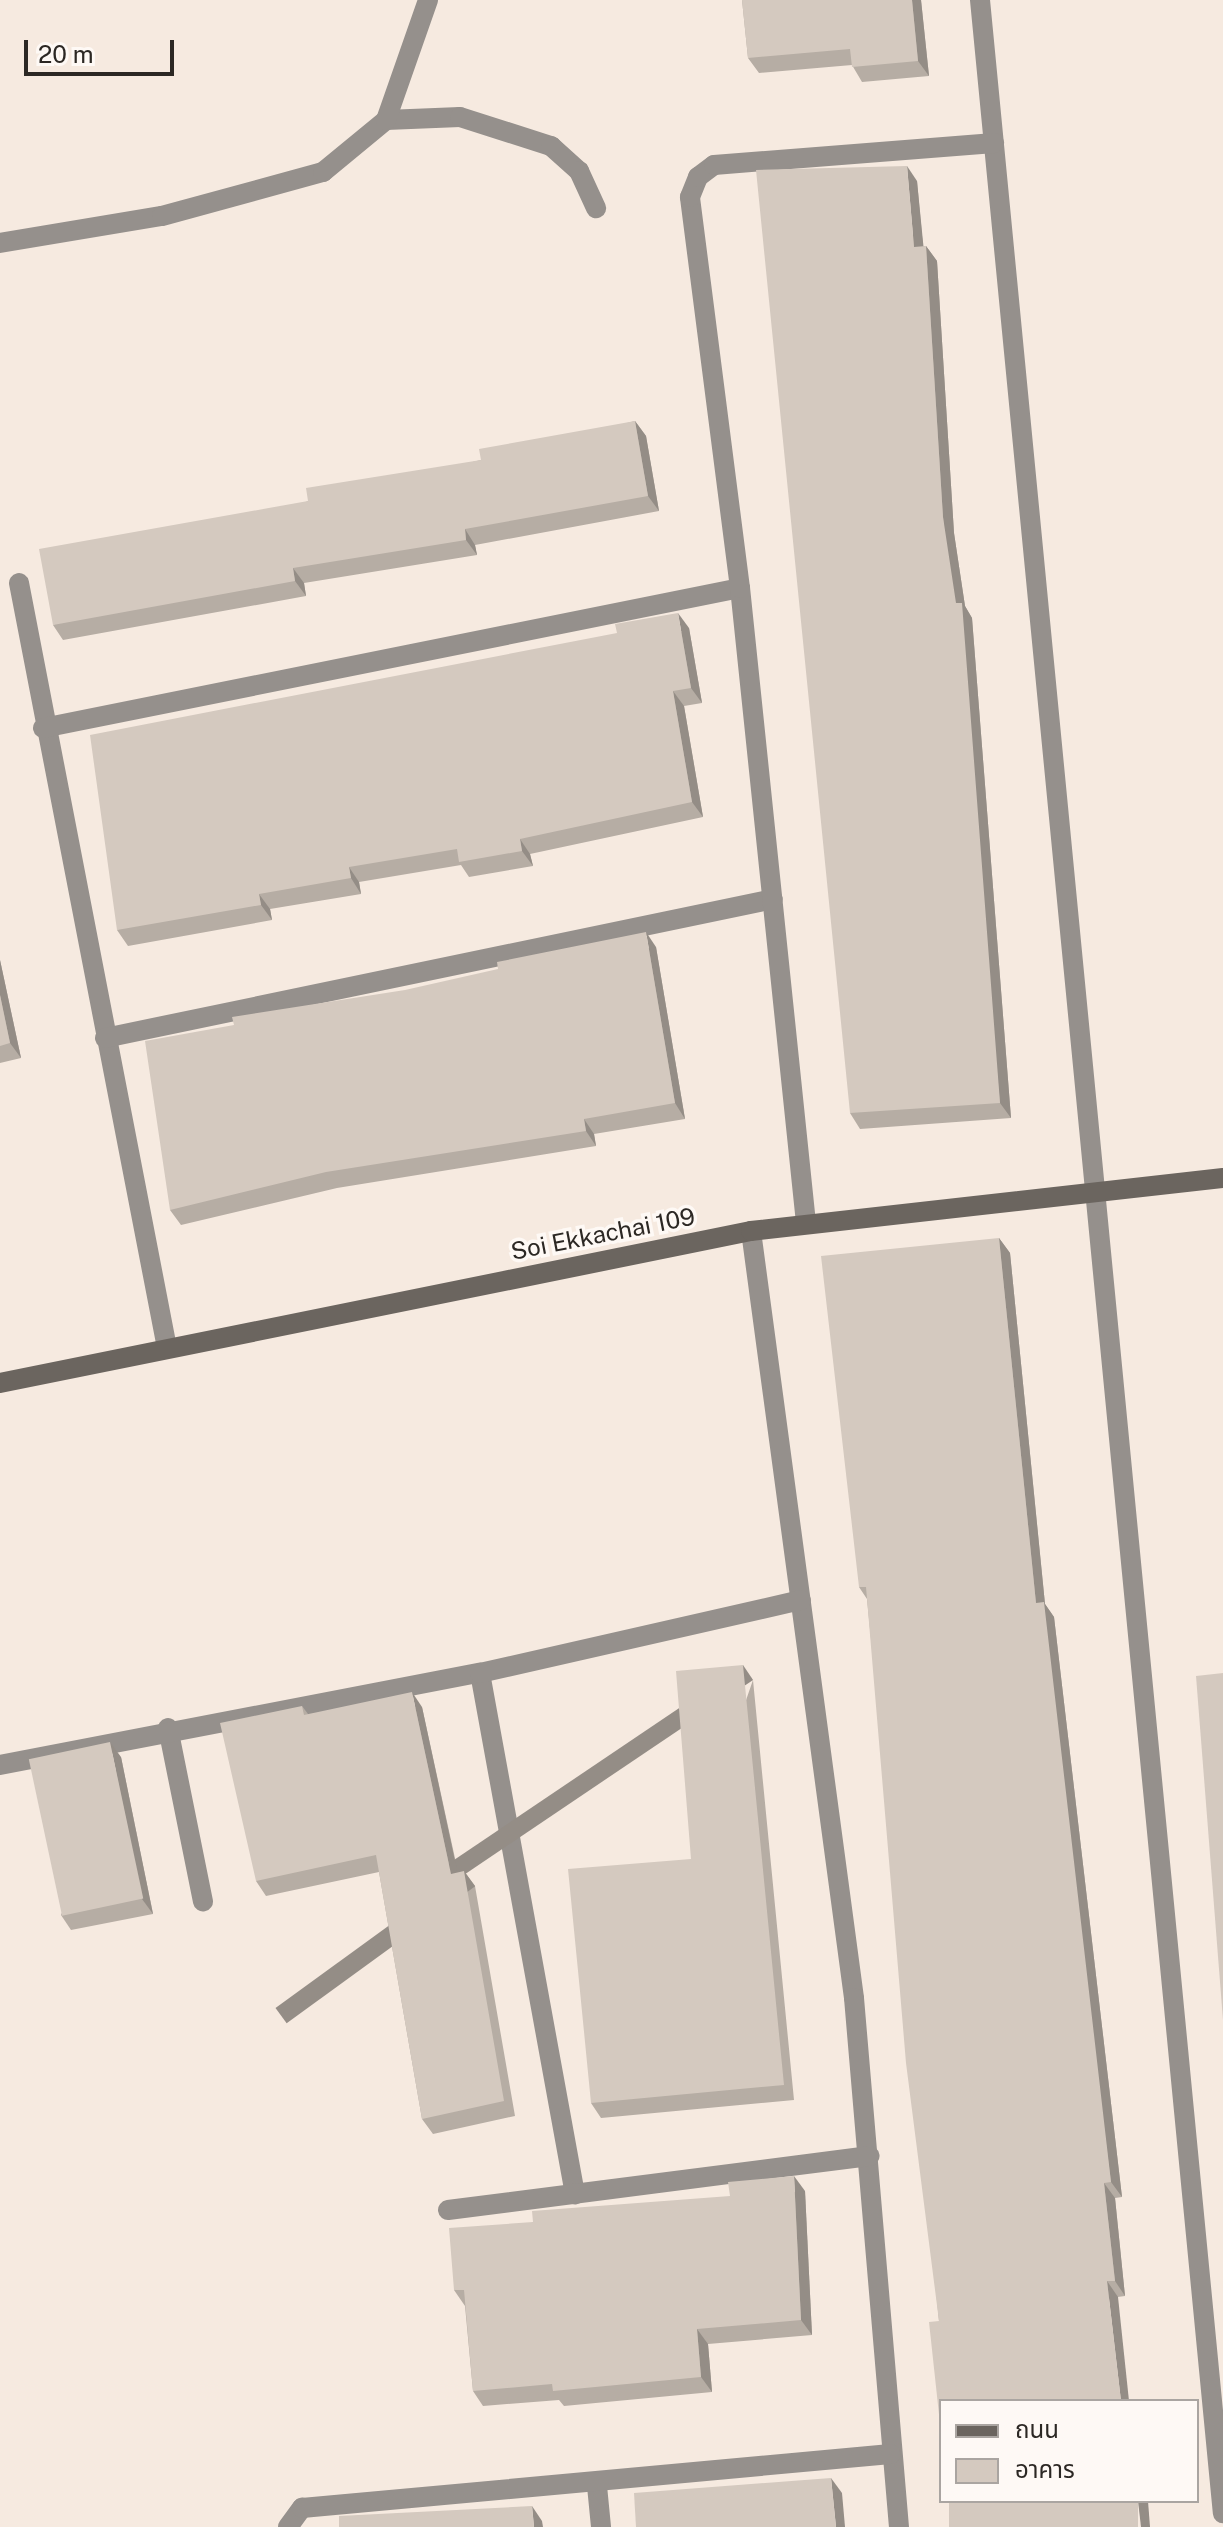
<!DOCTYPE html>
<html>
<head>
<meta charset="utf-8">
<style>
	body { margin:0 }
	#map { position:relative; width:1223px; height:2527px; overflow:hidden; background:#f6eae0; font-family:"Public Sans","Noto Sans Thai",sans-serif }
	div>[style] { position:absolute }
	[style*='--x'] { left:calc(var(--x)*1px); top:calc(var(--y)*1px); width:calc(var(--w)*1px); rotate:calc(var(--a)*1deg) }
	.street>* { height:20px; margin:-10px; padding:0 10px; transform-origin:10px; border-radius:10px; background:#95908c }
	.secondary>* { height:20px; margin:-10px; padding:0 10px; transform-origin:10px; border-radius:10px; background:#6b655f }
	.wall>* { inset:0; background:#b6ada4 }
	.shaded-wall>* { inset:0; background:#948d86; transform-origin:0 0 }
	.building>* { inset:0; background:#d4c9bf; transform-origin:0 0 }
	span { translate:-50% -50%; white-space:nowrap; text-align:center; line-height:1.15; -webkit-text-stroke:7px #fef9f5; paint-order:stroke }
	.street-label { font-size:24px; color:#2c2824 }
	.legend { position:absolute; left:939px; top:2399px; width:260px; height:104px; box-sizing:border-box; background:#fef9f5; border:2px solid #aaa5a1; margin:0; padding:10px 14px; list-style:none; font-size:24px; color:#2c2824 }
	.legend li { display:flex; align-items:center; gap:16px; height:40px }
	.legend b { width:40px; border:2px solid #aaa5a1 }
	.scale { position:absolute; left:24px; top:40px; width:150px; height:36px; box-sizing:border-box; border:4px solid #2c2824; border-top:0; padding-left:10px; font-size:24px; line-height:28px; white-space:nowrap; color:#2c2824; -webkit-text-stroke:6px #fef9f5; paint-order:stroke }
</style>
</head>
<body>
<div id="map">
	<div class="street">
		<i style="--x:980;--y:0;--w:2525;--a:84.48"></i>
		<i style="--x:386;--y:120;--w:74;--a:-2.3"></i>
		<i style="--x:460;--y:117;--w:96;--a:17.7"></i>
		<i style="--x:551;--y:146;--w:38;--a:42"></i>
		<i style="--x:579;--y:171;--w:41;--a:65.3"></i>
		<i style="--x:0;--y:243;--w:164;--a:-9.5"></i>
		<i style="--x:162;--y:216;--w:167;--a:-15.3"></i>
		<i style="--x:323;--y:172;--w:82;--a:-39.5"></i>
		<i style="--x:386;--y:120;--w:127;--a:-70.7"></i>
		<i style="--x:19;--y:583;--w:779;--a:79.05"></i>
		<i style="--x:43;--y:728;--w:711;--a:-11.36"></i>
		<i style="--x:105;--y:1038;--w:682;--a:-11.75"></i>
		<i style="--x:806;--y:1223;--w:638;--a:-95.93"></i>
		<i style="--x:740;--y:588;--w:394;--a:-97.3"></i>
		<i style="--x:690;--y:197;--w:22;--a:-68"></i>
		<i style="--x:698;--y:177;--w:20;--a:-37"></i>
		<i style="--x:714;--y:165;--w:281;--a:-4.5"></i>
		<i style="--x:751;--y:1231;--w:774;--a:82.35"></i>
		<i style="--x:854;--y:1998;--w:531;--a:85.14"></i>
		<i style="--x:480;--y:1673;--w:530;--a:79.67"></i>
		<i style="--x:168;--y:1728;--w:177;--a:78.6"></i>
		<i style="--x:0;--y:1765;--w:489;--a:-10.9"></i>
		<i style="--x:480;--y:1673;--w:329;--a:-12.8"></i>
		<i style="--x:448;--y:2210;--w:425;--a:-7.3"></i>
		<i style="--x:597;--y:2486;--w:41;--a:84.4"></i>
		<i style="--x:288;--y:2527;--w:24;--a:-54"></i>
		<i style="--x:302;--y:2508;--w:591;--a:-5.24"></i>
	</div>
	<div class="secondary">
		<i style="--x:0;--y:1383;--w:766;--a:-11.44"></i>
		<i style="--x:751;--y:1231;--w:475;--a:-6.4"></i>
	</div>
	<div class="wall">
		<i style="clip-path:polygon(742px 0,921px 0,929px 76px,862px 82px,852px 65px,759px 73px,748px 58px)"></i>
		<i style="clip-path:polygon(917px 181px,923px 246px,926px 246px,937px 261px,954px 533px,965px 606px,972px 618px,1011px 1118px,860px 1129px,850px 1113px)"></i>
		<i style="clip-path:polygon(635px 421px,646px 436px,659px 511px,475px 545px,477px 555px,304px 583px,306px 596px,63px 640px,53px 625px,308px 501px,481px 460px)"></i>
		<i style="clip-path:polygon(689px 628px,702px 703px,684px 706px,703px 817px,530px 854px,533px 866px,469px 877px,461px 865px,359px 882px,361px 894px,270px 909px,272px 920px,128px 946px,117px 930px)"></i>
		<i style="clip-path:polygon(656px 947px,685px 1119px,594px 1134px,596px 1146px,337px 1188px,181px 1225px,170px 1210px,234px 1025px)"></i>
		<i style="clip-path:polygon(0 960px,21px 1058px,0 1063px)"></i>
		<i style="clip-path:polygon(999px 1238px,1010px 1253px,1045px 1604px,1054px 1617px,1122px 2197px,1115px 2198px,1125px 2296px,939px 2321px,867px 1599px,859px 1587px)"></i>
		<i style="clip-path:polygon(753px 1680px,794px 2100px,601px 2118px,591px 2103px,691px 1859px)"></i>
		<i style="clip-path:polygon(302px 1706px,308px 1714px,422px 1707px,458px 1872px,464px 1871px,475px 1886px,515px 2116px,433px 2134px,422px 2119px,379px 1872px,266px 1896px,256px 1881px)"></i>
		<i style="clip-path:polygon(121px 1757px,153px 1914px,71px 1930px,61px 1915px)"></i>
		<i style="clip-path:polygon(805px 2191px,812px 2335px,708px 2344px,712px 2392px,564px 2406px,559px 2400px,483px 2406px,473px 2391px,465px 2306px,454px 2290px,533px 2222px)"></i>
	</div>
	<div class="shaded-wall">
		<i style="clip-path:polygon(912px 0,921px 0,929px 76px,918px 61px)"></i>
		<i style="clip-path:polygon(907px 166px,917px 181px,925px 262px,914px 247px)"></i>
		<i style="clip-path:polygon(926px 246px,937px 261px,954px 533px,965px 606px,972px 618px,1011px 1118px,1000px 1103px,943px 517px)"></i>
		<i style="clip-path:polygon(635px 421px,646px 436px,659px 511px,648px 496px)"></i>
		<i style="clip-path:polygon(465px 529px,475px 545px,477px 555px,466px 540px)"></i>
		<i style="clip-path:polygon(293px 568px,304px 583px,306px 596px,295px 581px)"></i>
		<i style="clip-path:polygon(678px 613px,689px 628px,702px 703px,691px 688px)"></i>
		<i style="clip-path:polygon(673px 691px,684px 706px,703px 817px,692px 802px)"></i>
		<i style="clip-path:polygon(520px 839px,530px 854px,533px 866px,522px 851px)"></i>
		<i style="clip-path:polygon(349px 867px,359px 882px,361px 894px,351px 878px)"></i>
		<i style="clip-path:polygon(259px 894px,270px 909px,272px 920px,261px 905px)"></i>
		<i style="clip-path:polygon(646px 932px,656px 947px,685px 1119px,675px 1103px)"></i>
		<i style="clip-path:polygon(0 960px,21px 1058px,10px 1043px,0 995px)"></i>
		<i style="clip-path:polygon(584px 1119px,594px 1134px,596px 1146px,586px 1131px)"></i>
		<i style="clip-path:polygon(999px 1238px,1010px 1253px,1045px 1604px,1054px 1617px,1122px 2197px,1111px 2182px,1036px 1603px)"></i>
		<i style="left:743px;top:1665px;width:18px;height:422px;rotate:56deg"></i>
		<i style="clip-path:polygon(412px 1692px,422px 1707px,461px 1889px,451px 1874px)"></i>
		<i style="clip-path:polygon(110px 1742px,121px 1757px,153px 1914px,142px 1899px)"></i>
		<i style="left:464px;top:1871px;width:19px;height:233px;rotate:54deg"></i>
		<i style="clip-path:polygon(794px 2176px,805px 2191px,812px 2335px,801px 2320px)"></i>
		<i style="clip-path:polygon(1104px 2183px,1115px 2198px,1125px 2296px,1115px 2281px)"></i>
		<i style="clip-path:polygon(1107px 2281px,1118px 2297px,1129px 2401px,1121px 2401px)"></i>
		<i style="clip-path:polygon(697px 2329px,708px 2344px,712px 2392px,701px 2377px)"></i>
		<i style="clip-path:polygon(831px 2478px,842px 2493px,845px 2527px,836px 2527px)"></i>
		<i style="clip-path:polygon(1138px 2501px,1148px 2501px,1150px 2527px,1141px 2527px)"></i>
		<i style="clip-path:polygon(532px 2506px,542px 2521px,543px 2527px,534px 2527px)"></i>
	</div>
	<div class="building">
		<i style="clip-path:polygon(742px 0,912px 0,918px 61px,852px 67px,850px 49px,748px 58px)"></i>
		<i style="clip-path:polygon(907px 166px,914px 247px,926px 246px,943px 517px,956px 603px,962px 603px,1000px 1103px,850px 1113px,756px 170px)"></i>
		<i style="clip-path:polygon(635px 421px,648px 496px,465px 529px,466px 540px,293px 568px,295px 581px,53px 625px,39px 549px,308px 501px,306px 488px,481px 460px,479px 449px)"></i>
		<i style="clip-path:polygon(678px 613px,691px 688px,673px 691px,692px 802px,520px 839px,522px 851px,459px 862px,457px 849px,349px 867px,351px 878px,259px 894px,261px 905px,117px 930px,90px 735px,617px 633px,615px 624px)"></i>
		<i style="clip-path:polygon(646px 932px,675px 1103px,584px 1119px,586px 1131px,326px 1172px,170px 1210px,145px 1041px,234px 1025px,232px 1017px,405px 990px,498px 969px,497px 962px)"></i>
		<i style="clip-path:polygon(0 995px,10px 1043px,0 1046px)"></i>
		<i style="clip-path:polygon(999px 1238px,1036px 1603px,1044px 1602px,1111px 2182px,1104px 2183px,1115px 2281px,1107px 2281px,1121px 2401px,941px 2401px,941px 2433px,929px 2322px,939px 2321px,906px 2063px,866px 1587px,859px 1587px,821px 1256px)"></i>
		<i style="clip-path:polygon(743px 1665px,784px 2085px,591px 2103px,568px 1869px,691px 1859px,676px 1671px)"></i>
		<i style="clip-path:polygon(1223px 1673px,1223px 2020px,1196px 1676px)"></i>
		<i style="clip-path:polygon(412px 1692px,451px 1874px,464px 1871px,504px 2101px,422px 2119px,376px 1855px,256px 1881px,220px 1723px,302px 1706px,304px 1715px)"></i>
		<i style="left:110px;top:1742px;width:160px;height:83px;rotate:78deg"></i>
		<i style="clip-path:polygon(794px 2176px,801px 2320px,697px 2329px,701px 2377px,553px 2391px,552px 2384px,473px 2391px,464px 2290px,454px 2290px,449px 2228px,533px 2222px,532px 2211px,730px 2196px,728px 2182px)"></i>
		<i style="clip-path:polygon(831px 2478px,836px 2527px,636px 2527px,634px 2493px)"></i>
		<i style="left:949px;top:2501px;width:189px;height:26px"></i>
		<i style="clip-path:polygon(532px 2506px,534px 2527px,339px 2527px,339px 2516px)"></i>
	</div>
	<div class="street-label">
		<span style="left:603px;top:1234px;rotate:-11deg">Soi Ekkachai 109</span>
	</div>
	<ul class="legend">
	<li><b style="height:10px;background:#6b655f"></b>ถนน</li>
	<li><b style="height:22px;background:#d4c9bf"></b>อาคาร</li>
	</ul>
	<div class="scale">20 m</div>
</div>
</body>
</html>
